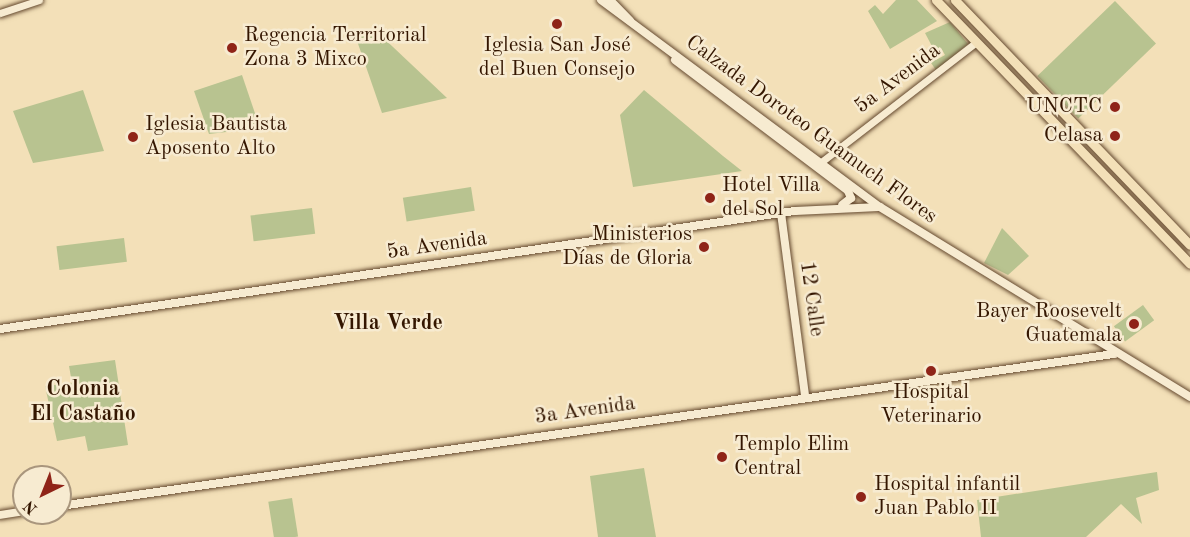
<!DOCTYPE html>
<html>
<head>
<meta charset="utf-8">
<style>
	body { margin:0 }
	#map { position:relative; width:1190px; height:537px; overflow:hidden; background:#f3e0b8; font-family:"Old Standard TT",serif }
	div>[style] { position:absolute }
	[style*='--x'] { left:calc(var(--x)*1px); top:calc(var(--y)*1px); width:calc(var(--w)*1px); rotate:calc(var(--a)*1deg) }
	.green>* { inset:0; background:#b8c390; transform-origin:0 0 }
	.roads { filter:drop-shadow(0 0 2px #64482e) drop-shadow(0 0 2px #64482e) }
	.tertiary>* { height:7px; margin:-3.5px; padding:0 3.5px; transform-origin:3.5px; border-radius:3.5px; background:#f7ebd1 }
	.secondary>* { height:8px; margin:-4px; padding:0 4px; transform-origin:4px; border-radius:4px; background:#f7ebd1 }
	.trunk>* { height:9px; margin:-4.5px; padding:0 4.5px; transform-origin:4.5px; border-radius:4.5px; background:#f3e0b8 }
	.dots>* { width:16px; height:16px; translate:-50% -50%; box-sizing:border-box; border:3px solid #f7ebd1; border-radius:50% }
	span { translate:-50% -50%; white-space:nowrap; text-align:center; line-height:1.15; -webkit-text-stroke:5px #f7ebd1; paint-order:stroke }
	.poi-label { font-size:21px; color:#341600 }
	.left { translate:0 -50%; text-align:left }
	.right { translate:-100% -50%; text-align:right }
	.street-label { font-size:21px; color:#341600 }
	.neighbourhood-label { font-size:22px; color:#341600; font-weight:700 }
	.north { position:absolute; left:12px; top:465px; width:60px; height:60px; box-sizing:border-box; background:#f7ebd1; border:2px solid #a9967d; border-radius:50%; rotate:223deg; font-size:16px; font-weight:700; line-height:24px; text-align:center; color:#341600 }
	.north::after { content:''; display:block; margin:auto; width:21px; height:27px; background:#8f2418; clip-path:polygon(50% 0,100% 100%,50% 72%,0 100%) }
</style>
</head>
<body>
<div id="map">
	<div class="green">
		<i style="clip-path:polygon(896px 0,917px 0,937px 21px,890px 49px,868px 11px,875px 5px,883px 14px)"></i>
		<i style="left:1115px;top:1px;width:59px;height:108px;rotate:46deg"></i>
		<i style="clip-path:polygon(950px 22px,968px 44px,936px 70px,924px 53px,936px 60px,945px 55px,941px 48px,935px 52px,925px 33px)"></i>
		<i style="clip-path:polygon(375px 30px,447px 98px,382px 113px,355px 35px)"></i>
		<i style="clip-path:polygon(242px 75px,260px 128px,209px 134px,194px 91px)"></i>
		<i style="clip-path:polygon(83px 90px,104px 151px,33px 163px,13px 111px)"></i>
		<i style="clip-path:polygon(644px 90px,723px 156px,742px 171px,633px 187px,620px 115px)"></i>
		<i style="left:471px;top:187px;width:24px;height:69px;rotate:81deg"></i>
		<i style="left:312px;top:208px;width:26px;height:62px;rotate:83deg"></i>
		<i style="clip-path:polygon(1002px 228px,1029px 256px,1008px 275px,984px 263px)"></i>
		<i style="left:124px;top:238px;width:24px;height:68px;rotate:83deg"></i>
		<i style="left:1143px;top:305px;width:19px;height:36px;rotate:54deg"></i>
		<i style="clip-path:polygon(115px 360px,128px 445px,88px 451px,85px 436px,57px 441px,45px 386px,72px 383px,69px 366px)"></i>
		<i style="clip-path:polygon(644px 468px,656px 537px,598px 537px,590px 476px)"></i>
		<i style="clip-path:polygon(1157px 472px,1159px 490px,1136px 498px,1142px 524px,1121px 504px,1086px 537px,981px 537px,977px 500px)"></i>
		<i style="left:292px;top:498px;width:39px;height:24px;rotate:81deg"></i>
	</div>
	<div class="roads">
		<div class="tertiary">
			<i style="--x:0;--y:13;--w:41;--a:-18.4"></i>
			<i style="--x:816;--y:166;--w:201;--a:-37.7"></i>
		</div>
		<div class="secondary">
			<i style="--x:601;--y:0;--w:347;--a:36.6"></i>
			<i style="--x:880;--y:207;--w:364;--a:31.5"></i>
			<i style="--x:610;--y:0;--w:29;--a:46"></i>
			<i style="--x:675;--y:60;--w:217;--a:37.1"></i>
			<i style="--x:848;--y:191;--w:8;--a:67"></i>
			<i style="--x:851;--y:198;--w:11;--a:142"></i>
			<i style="--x:781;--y:213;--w:185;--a:82.5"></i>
			<i style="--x:0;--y:329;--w:803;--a:-8.45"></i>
			<i style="--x:794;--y:211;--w:86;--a:-2.7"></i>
			<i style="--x:60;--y:506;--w:1065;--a:-8.21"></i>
			<i style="--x:0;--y:515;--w:24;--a:-9"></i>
		</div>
		<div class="trunk">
			<i style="--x:936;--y:0;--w:366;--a:46.1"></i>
			<i style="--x:955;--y:0;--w:339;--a:46.2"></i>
		</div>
	</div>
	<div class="dots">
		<i style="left:557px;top:24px;background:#8f2418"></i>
		<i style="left:232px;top:48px;background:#8f2418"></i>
		<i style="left:1115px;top:107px;background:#8f2418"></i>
		<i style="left:1115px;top:136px;background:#8f2418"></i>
		<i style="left:133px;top:137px;background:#8f2418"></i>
		<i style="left:710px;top:198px;background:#8f2418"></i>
		<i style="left:704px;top:247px;background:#8f2418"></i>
		<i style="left:1134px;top:324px;background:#8f2418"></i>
		<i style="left:931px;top:371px;background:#8f2418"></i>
		<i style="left:722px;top:457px;background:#8f2418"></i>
		<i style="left:861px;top:497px;background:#8f2418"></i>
	</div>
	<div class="poi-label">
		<span class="left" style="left:244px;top:48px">Regencia Territorial<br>Zona 3 Mixco</span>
		<span style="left:557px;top:58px">Iglesia San José<br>del Buen Consejo</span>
		<span class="right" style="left:1102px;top:107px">UNCTC</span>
		<span class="left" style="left:145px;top:137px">Iglesia Bautista<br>Aposento Alto</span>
		<span class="right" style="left:1103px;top:136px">Celasa</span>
		<span class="left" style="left:722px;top:198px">Hotel Villa<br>del Sol</span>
		<span class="right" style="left:692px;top:247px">Ministerios<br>Días de Gloria</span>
		<span class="right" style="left:1122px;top:324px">Bayer Roosevelt<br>Guatemala</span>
		<span style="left:931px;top:405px">Hospital<br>Veterinario</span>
		<span class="left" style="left:734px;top:457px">Templo Elim<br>Central</span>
		<span class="left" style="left:874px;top:497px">Hospital infantil<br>Juan Pablo II</span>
	</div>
	<div class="street-label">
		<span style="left:898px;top:79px;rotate:-37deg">5a Avenida</span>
		<span style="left:811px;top:130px;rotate:36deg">Calzada Doroteo Guamuch Flores</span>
		<span style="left:437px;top:246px;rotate:-8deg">5a Avenida</span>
		<span style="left:811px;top:299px;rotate:82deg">12 Calle</span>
		<span style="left:585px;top:411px;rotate:-8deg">3a Avenida</span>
	</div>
	<div class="neighbourhood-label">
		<span style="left:388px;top:324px">Villa Verde</span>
		<span style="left:83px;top:402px">Colonia<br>El Castaño</span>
	</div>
	<div class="north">N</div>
</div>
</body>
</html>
